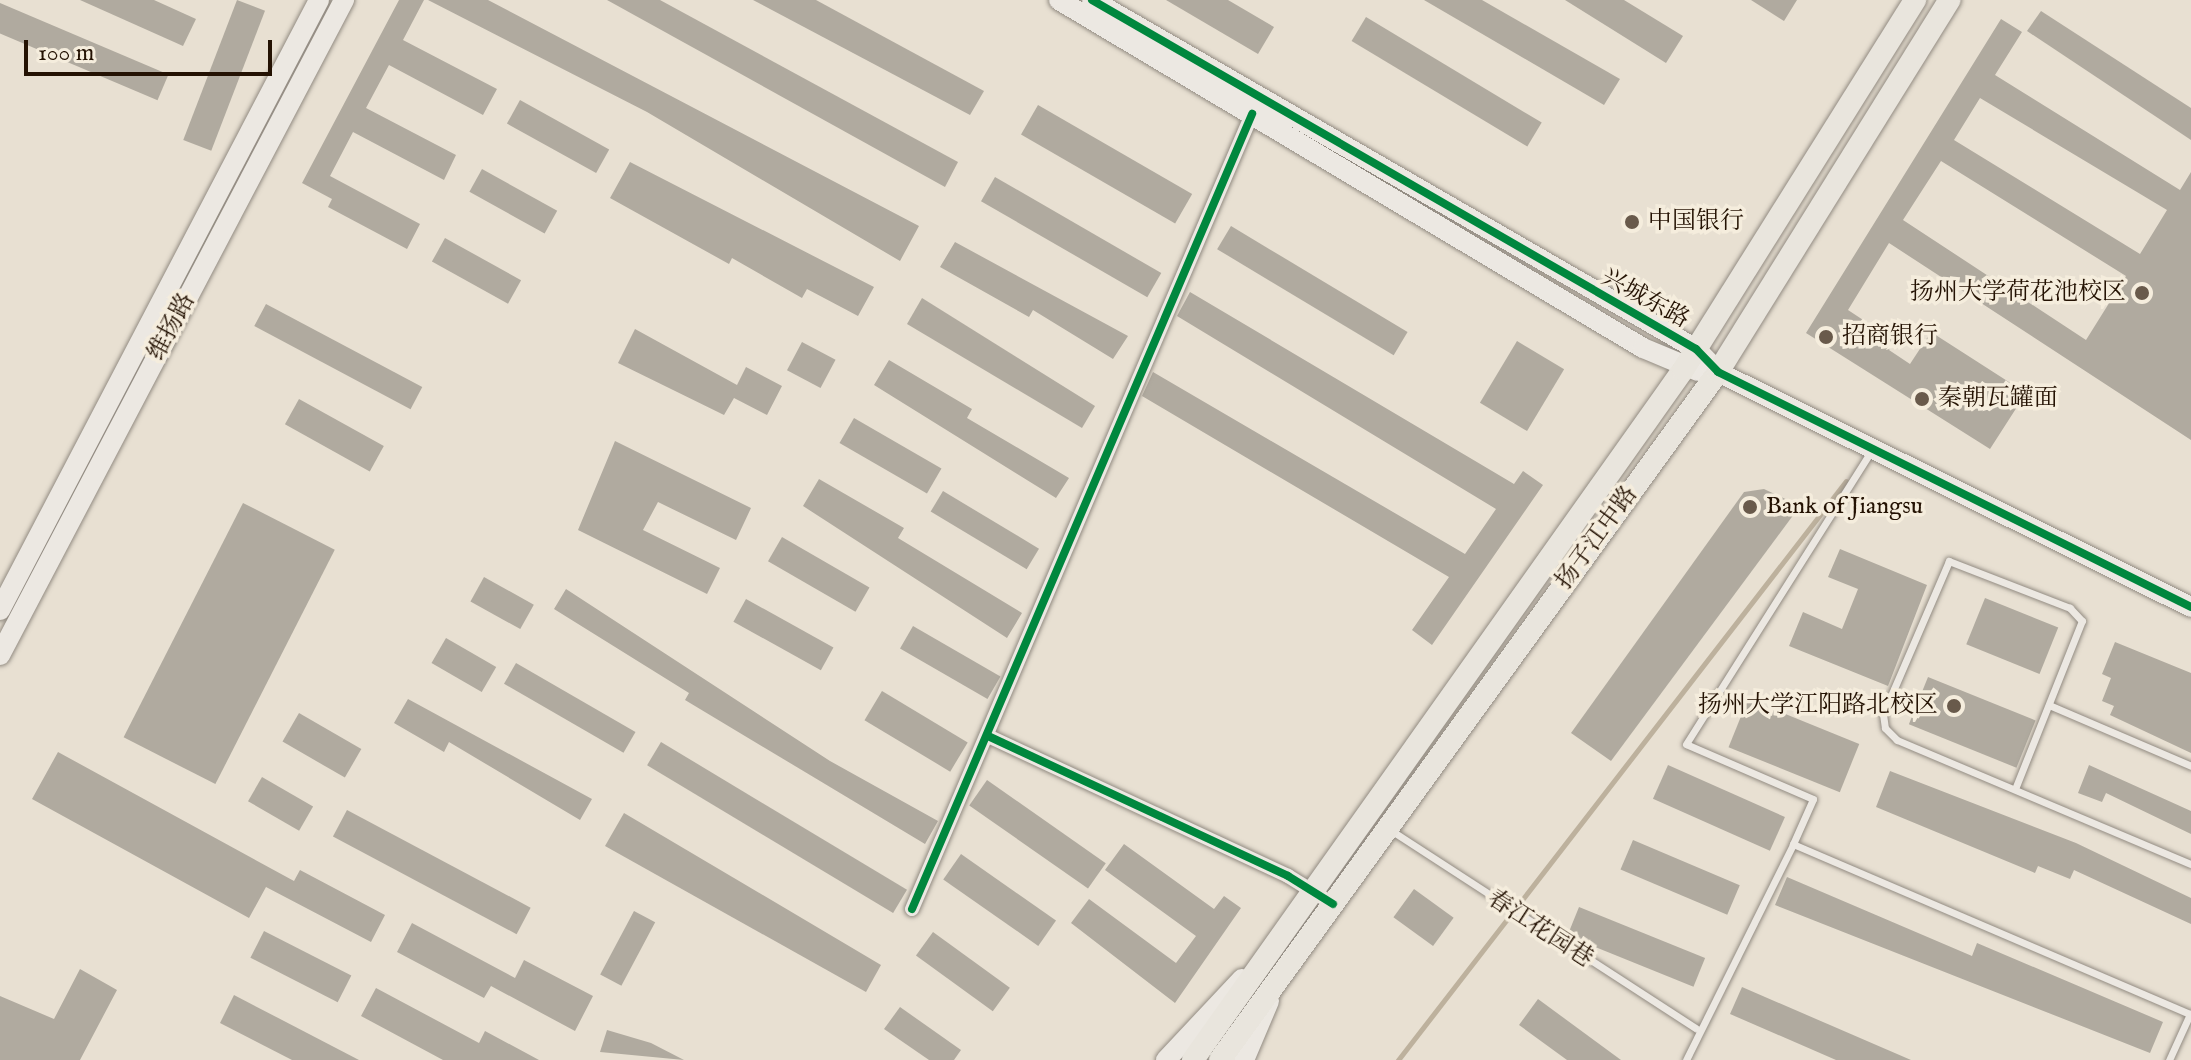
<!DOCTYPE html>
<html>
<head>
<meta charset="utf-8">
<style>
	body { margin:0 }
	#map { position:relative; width:2191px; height:1060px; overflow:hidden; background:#e8e0d2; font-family:"IM FELL English","Noto Serif SC",serif }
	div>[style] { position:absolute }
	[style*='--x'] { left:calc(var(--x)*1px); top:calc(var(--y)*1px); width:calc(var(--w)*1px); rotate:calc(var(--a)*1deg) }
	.stream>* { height:5px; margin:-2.5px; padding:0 2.5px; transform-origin:2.5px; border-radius:2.5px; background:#bdb19d }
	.building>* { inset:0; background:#b0aa9f; transform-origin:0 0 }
	.roads { filter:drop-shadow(0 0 2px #928b82) drop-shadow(0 0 2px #928b82) }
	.lane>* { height:7px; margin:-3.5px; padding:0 3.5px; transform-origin:3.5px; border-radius:3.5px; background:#ece8e2 }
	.street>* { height:14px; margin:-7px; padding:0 7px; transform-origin:7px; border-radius:7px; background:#ece8e2 }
	.secondary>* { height:20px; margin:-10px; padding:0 10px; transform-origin:10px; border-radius:10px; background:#ece8e2 }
	.primary>* { height:22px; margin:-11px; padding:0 11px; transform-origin:11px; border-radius:11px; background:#e9e5dd }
	.cycleway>* { height:8px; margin:-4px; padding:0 4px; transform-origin:4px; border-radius:4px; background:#00873e }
	.dots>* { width:22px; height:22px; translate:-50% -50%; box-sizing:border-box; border:4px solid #f5eddd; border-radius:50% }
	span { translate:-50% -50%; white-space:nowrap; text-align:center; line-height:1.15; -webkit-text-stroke:7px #f5eddd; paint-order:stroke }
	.poi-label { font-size:24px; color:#241203 }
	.left { translate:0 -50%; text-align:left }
	.right { translate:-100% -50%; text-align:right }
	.street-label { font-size:24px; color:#241203 }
	.scale { position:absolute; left:24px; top:40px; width:248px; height:36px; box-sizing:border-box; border:4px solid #241203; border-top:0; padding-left:10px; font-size:24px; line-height:28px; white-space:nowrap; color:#241203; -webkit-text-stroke:6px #f5eddd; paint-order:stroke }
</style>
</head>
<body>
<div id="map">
	<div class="stream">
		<i style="--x:1398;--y:1060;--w:732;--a:-52.27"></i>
	</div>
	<div class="building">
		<i style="clip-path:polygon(80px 0,154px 0,196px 19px,183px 46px)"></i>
		<i style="left:237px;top:0;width:30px;height:150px;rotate:21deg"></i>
		<i style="clip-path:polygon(399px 0,424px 0,403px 40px,497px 89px,483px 115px,389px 65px,366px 108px,456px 155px,444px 180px,353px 132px,330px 176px,420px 224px,407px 249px,328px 207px,332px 199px,302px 183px)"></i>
		<i style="clip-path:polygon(428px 0,488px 0,919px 226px,900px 261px,647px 112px)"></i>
		<i style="clip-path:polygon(607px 0,660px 0,958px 162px,945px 187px)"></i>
		<i style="clip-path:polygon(753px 0,816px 0,984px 91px,970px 115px)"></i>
		<i style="clip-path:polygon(1166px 0,1228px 0,1274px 27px,1258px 54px)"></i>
		<i style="clip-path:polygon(1424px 0,1482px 0,1620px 79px,1604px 105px)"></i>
		<i style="clip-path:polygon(1565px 0,1624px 0,1683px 36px,1666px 63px)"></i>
		<i style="clip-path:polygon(1751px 0,1797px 0,1784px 21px)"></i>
		<i style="left:0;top:3px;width:183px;height:28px;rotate:23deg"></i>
		<i style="clip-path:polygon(2041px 11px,2191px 108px,2191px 140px,2027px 31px)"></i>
		<i style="left:1366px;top:17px;width:205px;height:28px;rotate:31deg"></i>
		<i style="clip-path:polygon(evenodd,2001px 19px,2022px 32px,1995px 75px,2180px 190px,2191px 172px,2191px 440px,1889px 243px,1848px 310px,1895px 341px,1889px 350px,1910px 364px,1931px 332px,2026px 393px,1990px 449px,1806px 333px,2001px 19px,1980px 98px,2167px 210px,2140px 254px,1954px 140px,1980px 98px,2001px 19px,1941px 161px,2126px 276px,2086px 340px,1903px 220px,1941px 161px)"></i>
		<i style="left:520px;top:100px;width:102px;height:27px;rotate:29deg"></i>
		<i style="left:1038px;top:105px;width:178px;height:34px;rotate:30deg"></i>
		<i style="clip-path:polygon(630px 162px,874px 287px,858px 316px,807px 289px,802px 298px,732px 258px,729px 264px,610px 198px)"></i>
		<i style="left:482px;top:169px;width:86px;height:26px;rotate:29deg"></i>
		<i style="left:995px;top:177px;width:192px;height:28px;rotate:30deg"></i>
		<i style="left:1231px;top:226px;width:206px;height:27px;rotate:31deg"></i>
		<i style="left:445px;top:238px;width:87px;height:27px;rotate:29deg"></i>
		<i style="clip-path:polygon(955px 242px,1128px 336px,1113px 359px,1033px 310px,1029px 317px,940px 267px)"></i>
		<i style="clip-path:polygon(1190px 292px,1514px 484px,1523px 471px,1543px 485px,1432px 645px,1412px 630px,1449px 577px,1142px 396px,1153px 372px,1465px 554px,1496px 509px,1177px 316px)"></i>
		<i style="clip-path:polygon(922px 298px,1095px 406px,1082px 428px,907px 324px)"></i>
		<i style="left:266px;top:304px;width:177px;height:25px;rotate:28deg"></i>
		<i style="clip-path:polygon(635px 329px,737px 385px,746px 367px,782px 386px,767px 415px,734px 398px,724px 415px,618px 363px)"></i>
		<i style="left:1517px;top:341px;width:55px;height:72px;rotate:31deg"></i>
		<i style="left:802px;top:342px;width:38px;height:32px;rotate:28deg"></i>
		<i style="clip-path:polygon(889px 360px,972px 409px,967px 418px,1069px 478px,1056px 498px,874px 385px)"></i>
		<i style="left:299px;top:399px;width:97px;height:29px;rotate:29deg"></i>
		<i style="left:854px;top:418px;width:101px;height:29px;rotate:30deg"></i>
		<i style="clip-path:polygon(615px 441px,751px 508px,736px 540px,658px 502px,643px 530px,720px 568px,707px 594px,578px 530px)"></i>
		<i style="clip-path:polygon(819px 479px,904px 528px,898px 538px,1022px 613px,1007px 638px,803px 506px)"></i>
		<i style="clip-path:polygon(1764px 489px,1800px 506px,1611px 761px,1571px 733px,1744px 492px)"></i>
		<i style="left:943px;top:491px;width:112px;height:24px;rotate:31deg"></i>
		<i style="left:243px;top:503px;width:103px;height:263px;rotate:27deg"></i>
		<i style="left:782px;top:537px;width:101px;height:28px;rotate:30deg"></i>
		<i style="clip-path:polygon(1840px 549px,1927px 585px,1888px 686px,1789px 646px,1803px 612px,1842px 629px,1858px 589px,1828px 577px)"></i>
		<i style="left:484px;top:577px;width:57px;height:28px;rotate:29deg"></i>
		<i style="clip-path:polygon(566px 589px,830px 761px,938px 821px,925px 844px,685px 700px,689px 693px,554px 609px)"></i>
		<i style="left:1985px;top:598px;width:79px;height:50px;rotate:22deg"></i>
		<i style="left:746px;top:599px;width:100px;height:26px;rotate:29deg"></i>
		<i style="left:913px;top:626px;width:101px;height:26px;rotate:30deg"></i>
		<i style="left:446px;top:638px;width:58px;height:29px;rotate:30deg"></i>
		<i style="clip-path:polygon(2115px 642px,2191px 673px,2191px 753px,2110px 715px,2114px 706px,2102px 701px,2111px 678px,2102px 674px)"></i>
		<i style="left:516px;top:663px;width:138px;height:24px;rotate:30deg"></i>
		<i style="left:1928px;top:677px;width:116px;height:51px;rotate:22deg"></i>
		<i style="left:882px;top:691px;width:100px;height:34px;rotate:31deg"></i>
		<i style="clip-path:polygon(408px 699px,592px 799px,580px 820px,449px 742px,444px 752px,394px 723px)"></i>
		<i style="left:1748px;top:699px;width:120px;height:52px;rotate:22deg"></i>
		<i style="left:299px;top:713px;width:72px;height:33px;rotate:30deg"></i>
		<i style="left:661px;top:742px;width:287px;height:27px;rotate:31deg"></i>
		<i style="clip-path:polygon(58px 752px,294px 881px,300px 870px,385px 915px,371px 942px,266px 887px,249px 918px,32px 799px)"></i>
		<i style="left:1668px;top:765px;width:128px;height:37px;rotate:24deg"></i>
		<i style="clip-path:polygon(2089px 765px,2191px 811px,2191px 834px,2106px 793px,2102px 802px,2078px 793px)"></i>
		<i style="clip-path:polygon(1890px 771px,2076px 843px,2191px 898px,2191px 924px,2074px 870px,2070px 879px,2038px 866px,2035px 873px,1876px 807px)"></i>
		<i style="left:262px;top:777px;width:59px;height:28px;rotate:30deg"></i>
		<i style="left:987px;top:780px;width:145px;height:31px;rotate:35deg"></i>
		<i style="left:347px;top:810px;width:208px;height:30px;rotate:28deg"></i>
		<i style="clip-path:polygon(624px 813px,881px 965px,866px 992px,605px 846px)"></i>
		<i style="left:1633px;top:840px;width:116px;height:32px;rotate:23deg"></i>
		<i style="clip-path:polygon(1124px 844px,1214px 909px,1224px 896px,1241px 908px,1175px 1003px,1071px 923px,1089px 899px,1176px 963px,1196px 936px,1105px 870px)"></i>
		<i style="left:961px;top:854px;width:116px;height:31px;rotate:35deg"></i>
		<i style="clip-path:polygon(1787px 877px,1972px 956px,1977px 943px,2163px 1022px,2150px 1053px,1775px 905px)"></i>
		<i style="left:1414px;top:889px;width:49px;height:35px;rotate:36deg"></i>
		<i style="left:1579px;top:907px;width:136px;height:31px;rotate:22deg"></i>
		<i style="left:634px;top:911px;width:24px;height:72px;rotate:28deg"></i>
		<i style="clip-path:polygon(412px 923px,515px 978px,524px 960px,593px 996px,575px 1031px,491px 986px,484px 998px,397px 952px)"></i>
		<i style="left:264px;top:931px;width:98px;height:30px;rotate:27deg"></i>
		<i style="left:933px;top:932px;width:95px;height:29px;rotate:36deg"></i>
		<i style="clip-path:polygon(80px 969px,117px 990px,80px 1060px,0 1060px,0 996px,54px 1019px)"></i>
		<i style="clip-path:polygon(1742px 987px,1911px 1060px,1836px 1060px,1730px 1014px)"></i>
		<i style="clip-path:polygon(376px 988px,479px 1043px,485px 1031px,539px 1060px,443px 1060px,361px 1016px)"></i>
		<i style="clip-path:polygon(234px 995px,359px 1060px,292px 1060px,220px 1023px)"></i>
		<i style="clip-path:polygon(1538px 999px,1621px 1060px,1567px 1060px,1519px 1025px)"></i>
		<i style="clip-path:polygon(900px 1007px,961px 1050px,954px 1060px,929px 1060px,884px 1029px)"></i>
		<i style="clip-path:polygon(607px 1030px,651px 1043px,684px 1060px,600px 1052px)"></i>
	</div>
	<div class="roads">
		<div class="lane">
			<i style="--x:2049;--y:705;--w:155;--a:23.2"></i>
			<i style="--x:2015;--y:789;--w:181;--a:-68.3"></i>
			<i style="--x:2082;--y:621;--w:18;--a:-133"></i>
			<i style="--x:2070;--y:608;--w:130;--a:-158.8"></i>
			<i style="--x:1949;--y:561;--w:167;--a:113.3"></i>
			<i style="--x:1883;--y:714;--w:14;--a:82"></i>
			<i style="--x:1885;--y:728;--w:17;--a:45"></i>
			<i style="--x:1897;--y:740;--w:319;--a:22.9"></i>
			<i style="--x:1389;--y:829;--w:366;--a:33"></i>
			<i style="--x:1793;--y:844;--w:49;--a:-66"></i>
			<i style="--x:1813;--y:799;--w:138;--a:-156.6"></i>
			<i style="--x:1686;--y:744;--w:347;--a:-57.7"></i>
			<i style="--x:1686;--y:1060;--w:241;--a:-63.6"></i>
			<i style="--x:1793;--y:844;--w:432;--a:23.2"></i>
			<i style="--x:2190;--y:1014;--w:51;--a:114.5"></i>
		</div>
		<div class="street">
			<i style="--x:988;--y:736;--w:331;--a:25"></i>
			<i style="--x:1288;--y:876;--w:53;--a:31.9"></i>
			<i style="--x:912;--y:909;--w:865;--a:-66.84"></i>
		</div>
		<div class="secondary">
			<i style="--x:1059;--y:0;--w:680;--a:30.79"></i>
			<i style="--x:1643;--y:348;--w:60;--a:22.7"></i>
			<i style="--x:1092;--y:0;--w:698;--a:30.02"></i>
			<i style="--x:1696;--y:349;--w:32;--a:46"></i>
			<i style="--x:1718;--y:372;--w:528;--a:26.42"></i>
			<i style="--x:0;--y:610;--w:688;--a:-62.39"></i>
			<i style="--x:0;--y:655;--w:740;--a:-62.29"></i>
			<i style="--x:1166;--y:1060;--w:111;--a:-46.8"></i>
			<i style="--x:1244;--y:1060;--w:64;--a:-67"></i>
		</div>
		<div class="primary">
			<i style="--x:1193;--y:1060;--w:846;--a:-54.62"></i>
			<i style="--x:1683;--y:370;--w:437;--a:-57.9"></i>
			<i style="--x:1220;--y:1060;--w:849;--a:-54.1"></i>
			<i style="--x:1718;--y:372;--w:438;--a:-58.1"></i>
		</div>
	</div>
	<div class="cycleway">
		<i style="--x:1092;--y:0;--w:698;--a:30.02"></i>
		<i style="--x:1696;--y:349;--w:32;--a:46"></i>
		<i style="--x:1718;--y:372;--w:528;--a:26.42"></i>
		<i style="--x:988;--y:736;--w:331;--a:25"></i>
		<i style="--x:1288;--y:876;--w:53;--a:31.9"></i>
		<i style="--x:912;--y:909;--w:865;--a:-66.84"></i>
	</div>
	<div class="dots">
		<i style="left:1632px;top:222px;background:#695a4b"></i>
		<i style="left:2142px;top:293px;background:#695a4b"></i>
		<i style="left:1826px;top:337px;background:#695a4b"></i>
		<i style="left:1922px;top:399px;background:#695a4b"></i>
		<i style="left:1750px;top:507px;background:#695a4b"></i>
		<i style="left:1954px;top:706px;background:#695a4b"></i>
	</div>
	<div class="poi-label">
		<span class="left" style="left:1648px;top:222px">中国银行</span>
		<span class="right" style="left:2126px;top:293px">扬州大学荷花池校区</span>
		<span class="left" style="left:1842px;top:337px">招商银行</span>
		<span class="left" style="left:1938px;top:399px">秦朝瓦罐面</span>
		<span class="left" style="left:1766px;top:507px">Bank of Jiangsu</span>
		<span class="right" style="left:1938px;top:706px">扬州大学江阳路北校区</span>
	</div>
	<div class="street-label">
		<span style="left:1645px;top:299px;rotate:29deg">兴城东路</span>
		<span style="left:172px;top:327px;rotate:-62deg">维扬路</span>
		<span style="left:1597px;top:538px;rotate:-54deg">扬子江中路</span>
		<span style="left:1540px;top:929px;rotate:33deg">春江花园巷</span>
	</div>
	<div class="scale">100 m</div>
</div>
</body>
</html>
